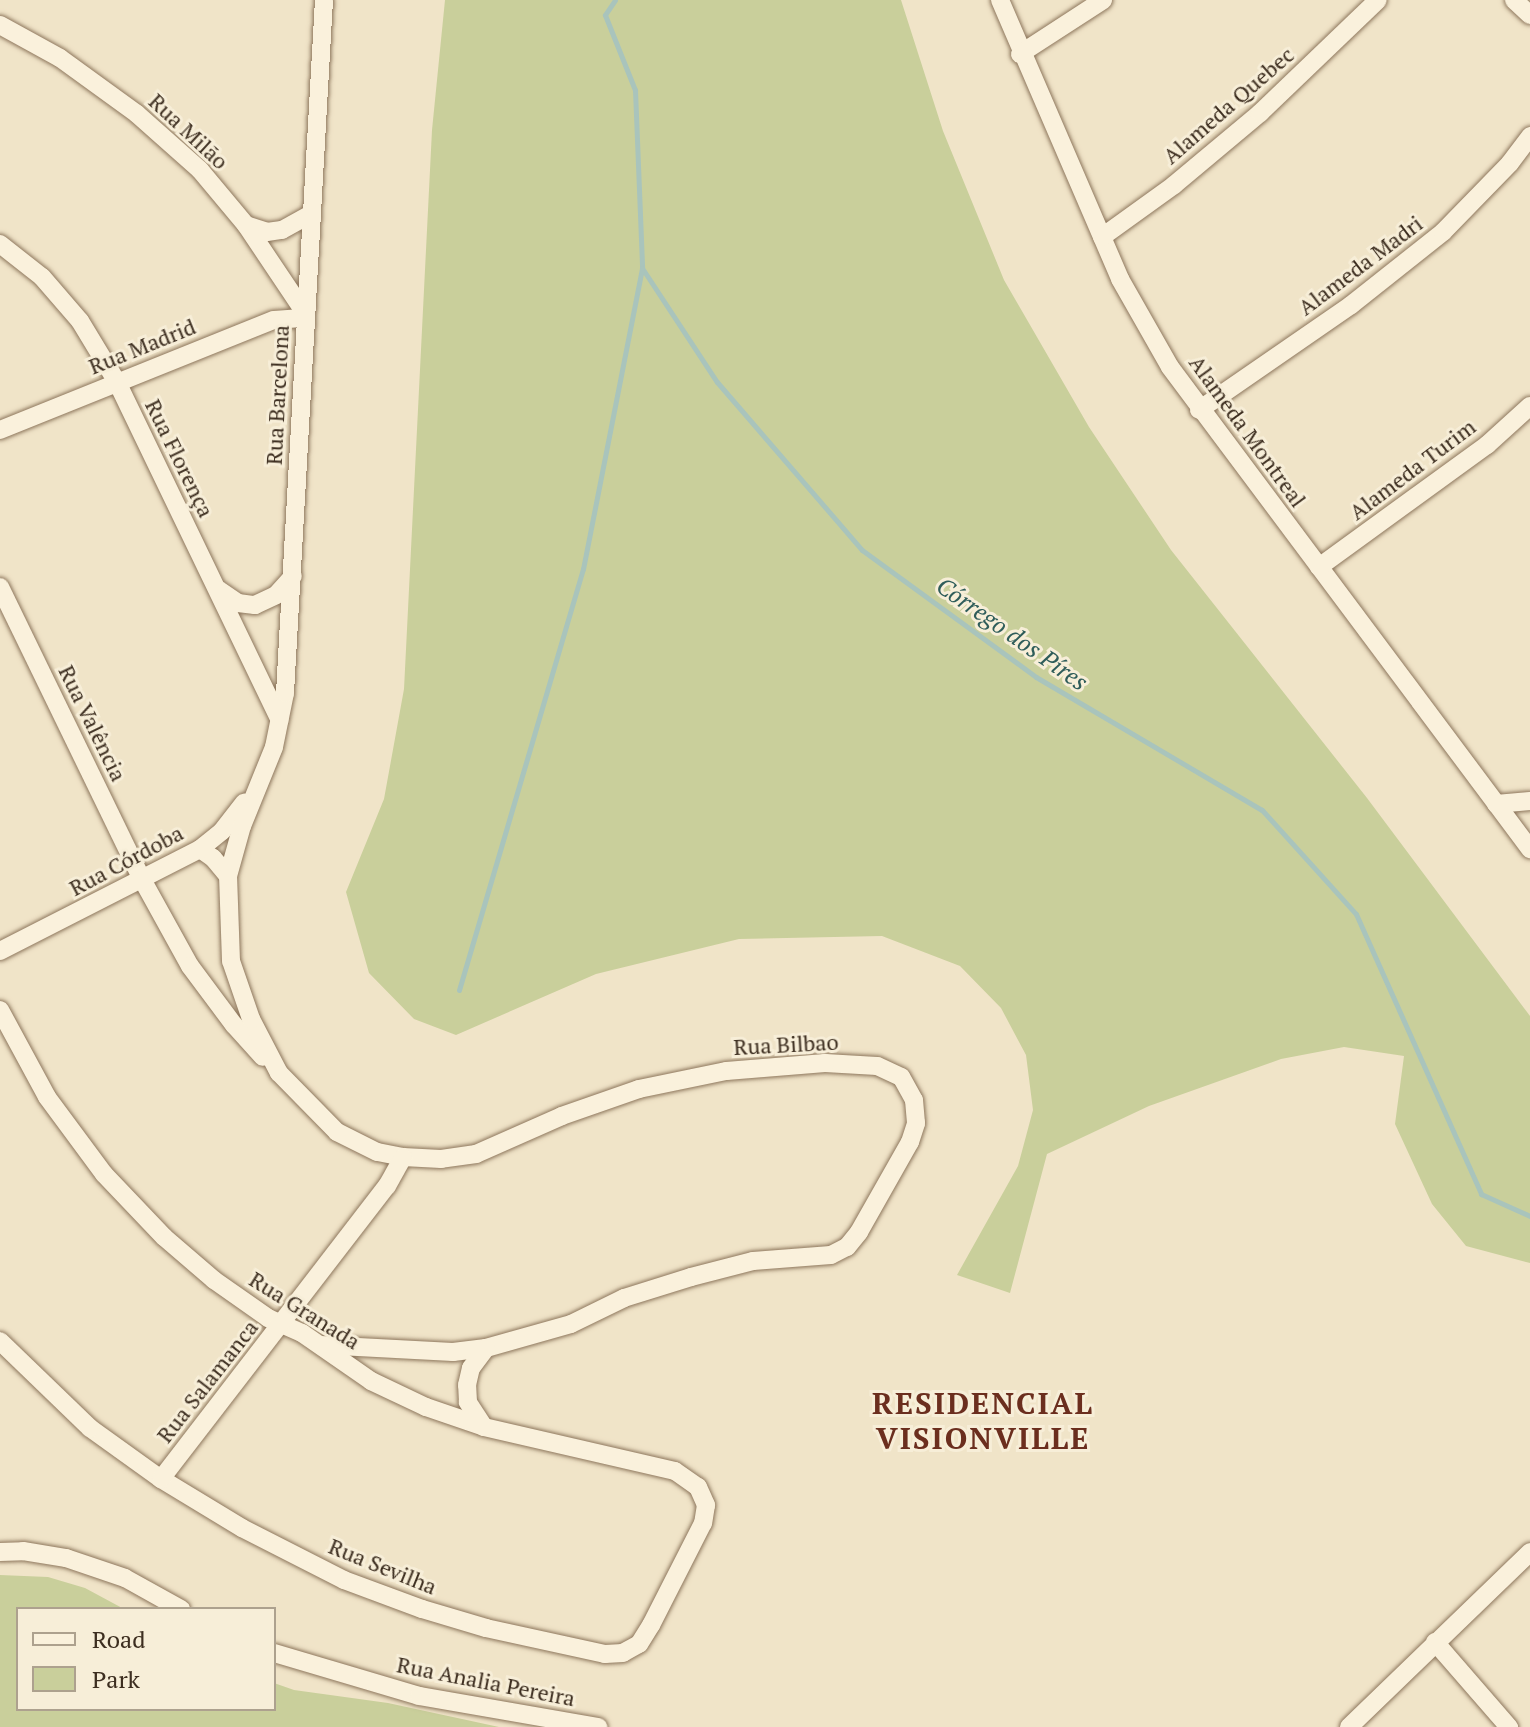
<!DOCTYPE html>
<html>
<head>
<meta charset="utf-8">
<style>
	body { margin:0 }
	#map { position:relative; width:1530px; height:1727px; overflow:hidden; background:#f0e4c8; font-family:"PT Serif",serif }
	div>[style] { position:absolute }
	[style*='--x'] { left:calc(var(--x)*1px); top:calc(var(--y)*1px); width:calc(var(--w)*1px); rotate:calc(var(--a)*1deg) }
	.green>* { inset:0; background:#c9cf9b }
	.stream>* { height:5px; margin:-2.5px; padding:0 2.5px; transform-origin:2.5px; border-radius:2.5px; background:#a9c4bc }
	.roads { filter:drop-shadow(0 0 2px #8d765c) drop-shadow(0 0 2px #8d765c) }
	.street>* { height:18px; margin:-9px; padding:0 9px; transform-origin:9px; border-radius:9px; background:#faf1dc }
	span { translate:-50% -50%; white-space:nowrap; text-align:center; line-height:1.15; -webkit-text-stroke:6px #f7eed8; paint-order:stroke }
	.street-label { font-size:22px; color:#3d2e20 }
	.water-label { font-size:24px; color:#2f5d5a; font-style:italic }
	.district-label { font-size:30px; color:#6b2e1e; font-weight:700; letter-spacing:2px }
	.legend { position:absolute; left:16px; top:1607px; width:260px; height:104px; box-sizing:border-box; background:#f7eed8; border:2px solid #ada18e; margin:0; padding:10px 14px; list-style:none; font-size:24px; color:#3d2e20 }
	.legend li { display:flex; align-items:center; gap:16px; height:40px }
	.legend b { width:40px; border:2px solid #ada18e }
</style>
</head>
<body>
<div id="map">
	<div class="green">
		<i style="clip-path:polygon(445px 0,901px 0,943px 131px,1004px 280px,1089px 427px,1171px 550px,1367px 798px,1530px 1016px,1530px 1263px,1466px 1246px,1432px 1204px,1395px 1124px,1404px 1056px,1344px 1047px,1281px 1059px,1149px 1106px,1047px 1154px,1010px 1293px,957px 1275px,1018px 1166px,1033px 1110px,1026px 1055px,1001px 1008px,960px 966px,882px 936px,739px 939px,596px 974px,456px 1035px,414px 1019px,369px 973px,346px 892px,384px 799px,404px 689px,432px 130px)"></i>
		<i style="clip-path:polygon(0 1575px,48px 1577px,85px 1588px,124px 1609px,18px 1609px,18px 1709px,274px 1709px,274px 1683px,294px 1690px,388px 1703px,499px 1727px,0 1727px)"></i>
	</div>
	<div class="stream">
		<i style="--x:615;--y:0;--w:18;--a:124"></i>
		<i style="--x:605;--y:15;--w:81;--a:68.2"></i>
		<i style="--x:635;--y:90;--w:178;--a:87.7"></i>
		<i style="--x:642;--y:268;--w:136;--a:56.7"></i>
		<i style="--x:717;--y:382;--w:222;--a:49.2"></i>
		<i style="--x:862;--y:550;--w:215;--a:36.1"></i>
		<i style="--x:1036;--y:677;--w:262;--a:30.5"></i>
		<i style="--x:1262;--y:810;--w:140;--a:47.9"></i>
		<i style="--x:1356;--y:914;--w:307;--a:65.9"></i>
		<i style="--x:1481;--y:1194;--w:54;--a:24.2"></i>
		<i style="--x:459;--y:990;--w:439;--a:-73.6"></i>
		<i style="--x:583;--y:569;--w:306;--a:-78.9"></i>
	</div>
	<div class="roads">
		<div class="street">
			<i style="--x:1000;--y:0;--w:304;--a:66.7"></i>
			<i style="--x:1120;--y:279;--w:101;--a:60.4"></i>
			<i style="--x:1170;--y:367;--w:602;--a:53.24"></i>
			<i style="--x:1514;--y:0;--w:22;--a:43"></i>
			<i style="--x:0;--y:25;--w:68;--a:28.8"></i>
			<i style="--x:60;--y:58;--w:95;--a:36"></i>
			<i style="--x:137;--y:114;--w:84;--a:41.6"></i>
			<i style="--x:200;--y:170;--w:72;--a:50.1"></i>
			<i style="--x:246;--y:225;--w:106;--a:56.2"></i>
			<i style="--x:1020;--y:54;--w:99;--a:-33"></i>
			<i style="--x:246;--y:225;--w:22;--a:18"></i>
			<i style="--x:267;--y:232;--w:15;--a:-8"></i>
			<i style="--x:282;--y:230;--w:33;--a:-29"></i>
			<i style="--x:1102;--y:237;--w:89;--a:-35.8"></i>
			<i style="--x:1174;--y:185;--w:112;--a:-39.9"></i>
			<i style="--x:1260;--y:113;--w:163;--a:-43.8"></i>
			<i style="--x:0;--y:244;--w:53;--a:38.2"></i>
			<i style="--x:42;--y:277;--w:58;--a:49.2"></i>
			<i style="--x:80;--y:321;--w:71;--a:58.8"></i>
			<i style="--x:117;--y:382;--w:375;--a:64.3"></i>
			<i style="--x:1199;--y:410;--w:185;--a:-34.6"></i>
			<i style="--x:1351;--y:305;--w:117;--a:-38.4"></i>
			<i style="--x:1443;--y:232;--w:96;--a:-45.8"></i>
			<i style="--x:1510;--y:163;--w:34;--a:-53"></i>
			<i style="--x:0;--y:430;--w:295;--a:-21.9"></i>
			<i style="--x:274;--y:320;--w:31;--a:-4"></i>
			<i style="--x:1319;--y:567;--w:208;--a:-36"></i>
			<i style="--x:1487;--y:445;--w:58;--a:-42.2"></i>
			<i style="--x:0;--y:587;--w:327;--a:64.1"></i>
			<i style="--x:143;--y:881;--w:97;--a:61.1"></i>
			<i style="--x:190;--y:966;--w:74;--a:53.3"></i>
			<i style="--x:234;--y:1025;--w:43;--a:47.8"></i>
			<i style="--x:219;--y:590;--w:23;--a:34"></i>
			<i style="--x:238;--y:603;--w:17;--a:7"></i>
			<i style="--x:255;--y:605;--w:23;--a:-25"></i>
			<i style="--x:276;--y:595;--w:25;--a:-48"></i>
			<i style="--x:1496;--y:804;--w:34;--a:-5"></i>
			<i style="--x:200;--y:849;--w:16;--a:35"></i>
			<i style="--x:213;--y:858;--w:23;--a:50"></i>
			<i style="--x:0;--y:951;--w:225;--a:-27"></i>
			<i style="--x:200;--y:849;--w:28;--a:-39"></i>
			<i style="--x:222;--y:831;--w:36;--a:-52"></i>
			<i style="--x:0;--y:1010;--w:99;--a:61.6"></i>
			<i style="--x:47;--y:1097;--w:96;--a:53.5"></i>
			<i style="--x:104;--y:1174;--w:87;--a:46.4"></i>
			<i style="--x:164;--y:1237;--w:66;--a:40.7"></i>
			<i style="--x:214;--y:1280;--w:66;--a:35.1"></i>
			<i style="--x:268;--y:1318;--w:37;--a:24"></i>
			<i style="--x:302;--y:1333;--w:84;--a:34.8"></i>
			<i style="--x:371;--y:1381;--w:61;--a:25.3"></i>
			<i style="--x:426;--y:1407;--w:61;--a:19"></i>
			<i style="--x:484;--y:1427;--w:196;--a:13"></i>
			<i style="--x:675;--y:1471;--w:28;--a:35"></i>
			<i style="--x:698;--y:1487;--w:20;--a:66"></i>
			<i style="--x:706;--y:1505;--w:18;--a:99"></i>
			<i style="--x:703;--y:1523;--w:114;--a:117"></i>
			<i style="--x:651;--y:1625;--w:22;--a:122"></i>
			<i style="--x:639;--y:1644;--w:18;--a:151"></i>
			<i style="--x:623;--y:1653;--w:18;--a:177"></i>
			<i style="--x:605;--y:1654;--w:122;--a:-167.7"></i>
			<i style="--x:486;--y:1628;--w:67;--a:-163.5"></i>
			<i style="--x:422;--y:1609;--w:83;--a:-159.6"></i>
			<i style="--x:344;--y:1580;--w:114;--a:-153"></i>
			<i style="--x:242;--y:1528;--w:95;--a:-148.8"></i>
			<i style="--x:161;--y:1479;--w:87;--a:-144.3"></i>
			<i style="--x:90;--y:1428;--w:125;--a:-136"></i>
			<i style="--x:320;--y:1345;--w:133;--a:3"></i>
			<i style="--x:453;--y:1352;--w:33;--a:-7"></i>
			<i style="--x:486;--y:1348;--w:88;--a:-15.8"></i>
			<i style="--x:571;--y:1324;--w:59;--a:-26.1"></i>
			<i style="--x:624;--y:1298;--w:70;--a:-17.4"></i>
			<i style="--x:691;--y:1277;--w:64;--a:-14.5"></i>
			<i style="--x:753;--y:1261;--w:78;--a:-4.4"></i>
			<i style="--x:831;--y:1255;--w:18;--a:-27"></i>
			<i style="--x:847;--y:1247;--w:19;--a:-51"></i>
			<i style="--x:859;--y:1232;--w:103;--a:-60.5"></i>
			<i style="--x:910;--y:1142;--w:20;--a:-72"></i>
			<i style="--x:916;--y:1123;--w:23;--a:-95"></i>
			<i style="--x:914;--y:1100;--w:26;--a:-119"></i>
			<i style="--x:901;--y:1077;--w:26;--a:-155"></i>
			<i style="--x:877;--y:1066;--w:52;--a:-176.7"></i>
			<i style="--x:825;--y:1063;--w:99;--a:175.4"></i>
			<i style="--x:726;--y:1071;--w:89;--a:168.3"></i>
			<i style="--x:639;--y:1089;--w:82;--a:160.7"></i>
			<i style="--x:562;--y:1116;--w:94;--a:156.2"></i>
			<i style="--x:476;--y:1154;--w:35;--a:172"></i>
			<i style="--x:441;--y:1159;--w:38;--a:-177"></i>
			<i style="--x:403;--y:1157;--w:26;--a:-169"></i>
			<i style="--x:377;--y:1152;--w:45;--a:-153.4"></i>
			<i style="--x:337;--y:1132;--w:83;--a:-134.5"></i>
			<i style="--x:279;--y:1073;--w:61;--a:-117.4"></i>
			<i style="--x:251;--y:1019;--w:61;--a:-109"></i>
			<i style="--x:231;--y:961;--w:85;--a:-92"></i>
			<i style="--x:228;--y:876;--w:52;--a:-74.4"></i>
			<i style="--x:242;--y:826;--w:85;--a:-67.9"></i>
			<i style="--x:274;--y:747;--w:55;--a:-78.5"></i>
			<i style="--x:285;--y:693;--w:694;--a:-86.78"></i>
			<i style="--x:484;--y:1427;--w:30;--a:-123"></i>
			<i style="--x:468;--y:1402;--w:17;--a:-93"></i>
			<i style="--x:467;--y:1385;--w:17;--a:-77"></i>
			<i style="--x:471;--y:1368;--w:25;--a:-53"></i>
			<i style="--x:161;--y:1479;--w:370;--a:-52.4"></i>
			<i style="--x:387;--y:1186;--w:33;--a:-61"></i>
			<i style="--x:0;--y:1552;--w:23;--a:-2"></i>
			<i style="--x:23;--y:1551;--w:44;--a:9.2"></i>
			<i style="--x:66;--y:1558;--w:62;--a:18.7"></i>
			<i style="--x:125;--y:1578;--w:64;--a:29"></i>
			<i style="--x:1435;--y:1642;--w:113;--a:49"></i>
			<i style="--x:274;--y:1653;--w:151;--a:16.5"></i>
			<i style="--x:419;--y:1696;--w:182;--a:9.8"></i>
			<i style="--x:1349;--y:1727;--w:252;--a:-44"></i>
		</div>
	</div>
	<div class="street-label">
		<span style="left:1228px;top:105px;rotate:-41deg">Alameda Quebec</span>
		<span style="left:189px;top:131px;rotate:43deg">Rua Milão</span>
		<span style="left:1360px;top:265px;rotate:-37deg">Alameda Madri</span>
		<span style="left:142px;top:346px;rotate:-22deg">Rua Madrid</span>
		<span style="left:277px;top:395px;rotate:-87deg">Rua Barcelona</span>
		<span style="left:1248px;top:431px;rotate:54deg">Alameda Montreal</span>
		<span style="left:180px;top:458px;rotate:64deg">Rua Florença</span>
		<span style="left:1412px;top:469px;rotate:-37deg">Alameda Turim</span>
		<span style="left:93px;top:723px;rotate:64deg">Rua Valência</span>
		<span style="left:126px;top:860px;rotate:-28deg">Rua Córdoba</span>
		<span style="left:786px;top:1044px;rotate:-3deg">Rua Bilbao</span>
		<span style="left:305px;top:1310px;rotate:32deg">Rua Granada</span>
		<span style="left:207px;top:1381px;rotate:-52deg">Rua Salamanca</span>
		<span style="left:383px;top:1566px;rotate:22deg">Rua Sevilha</span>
		<span style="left:486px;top:1681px;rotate:11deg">Rua Analia Pereira</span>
	</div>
	<div class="water-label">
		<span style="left:1012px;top:634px;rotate:35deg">Córrego dos Píres</span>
	</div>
	<div class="district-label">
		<span style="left:983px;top:1420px">RESIDENCIAL<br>VISIONVILLE</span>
	</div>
	<ul class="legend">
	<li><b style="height:10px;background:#faf1dc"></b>Road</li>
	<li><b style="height:22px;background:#c9cf9b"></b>Park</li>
	</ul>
</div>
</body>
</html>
